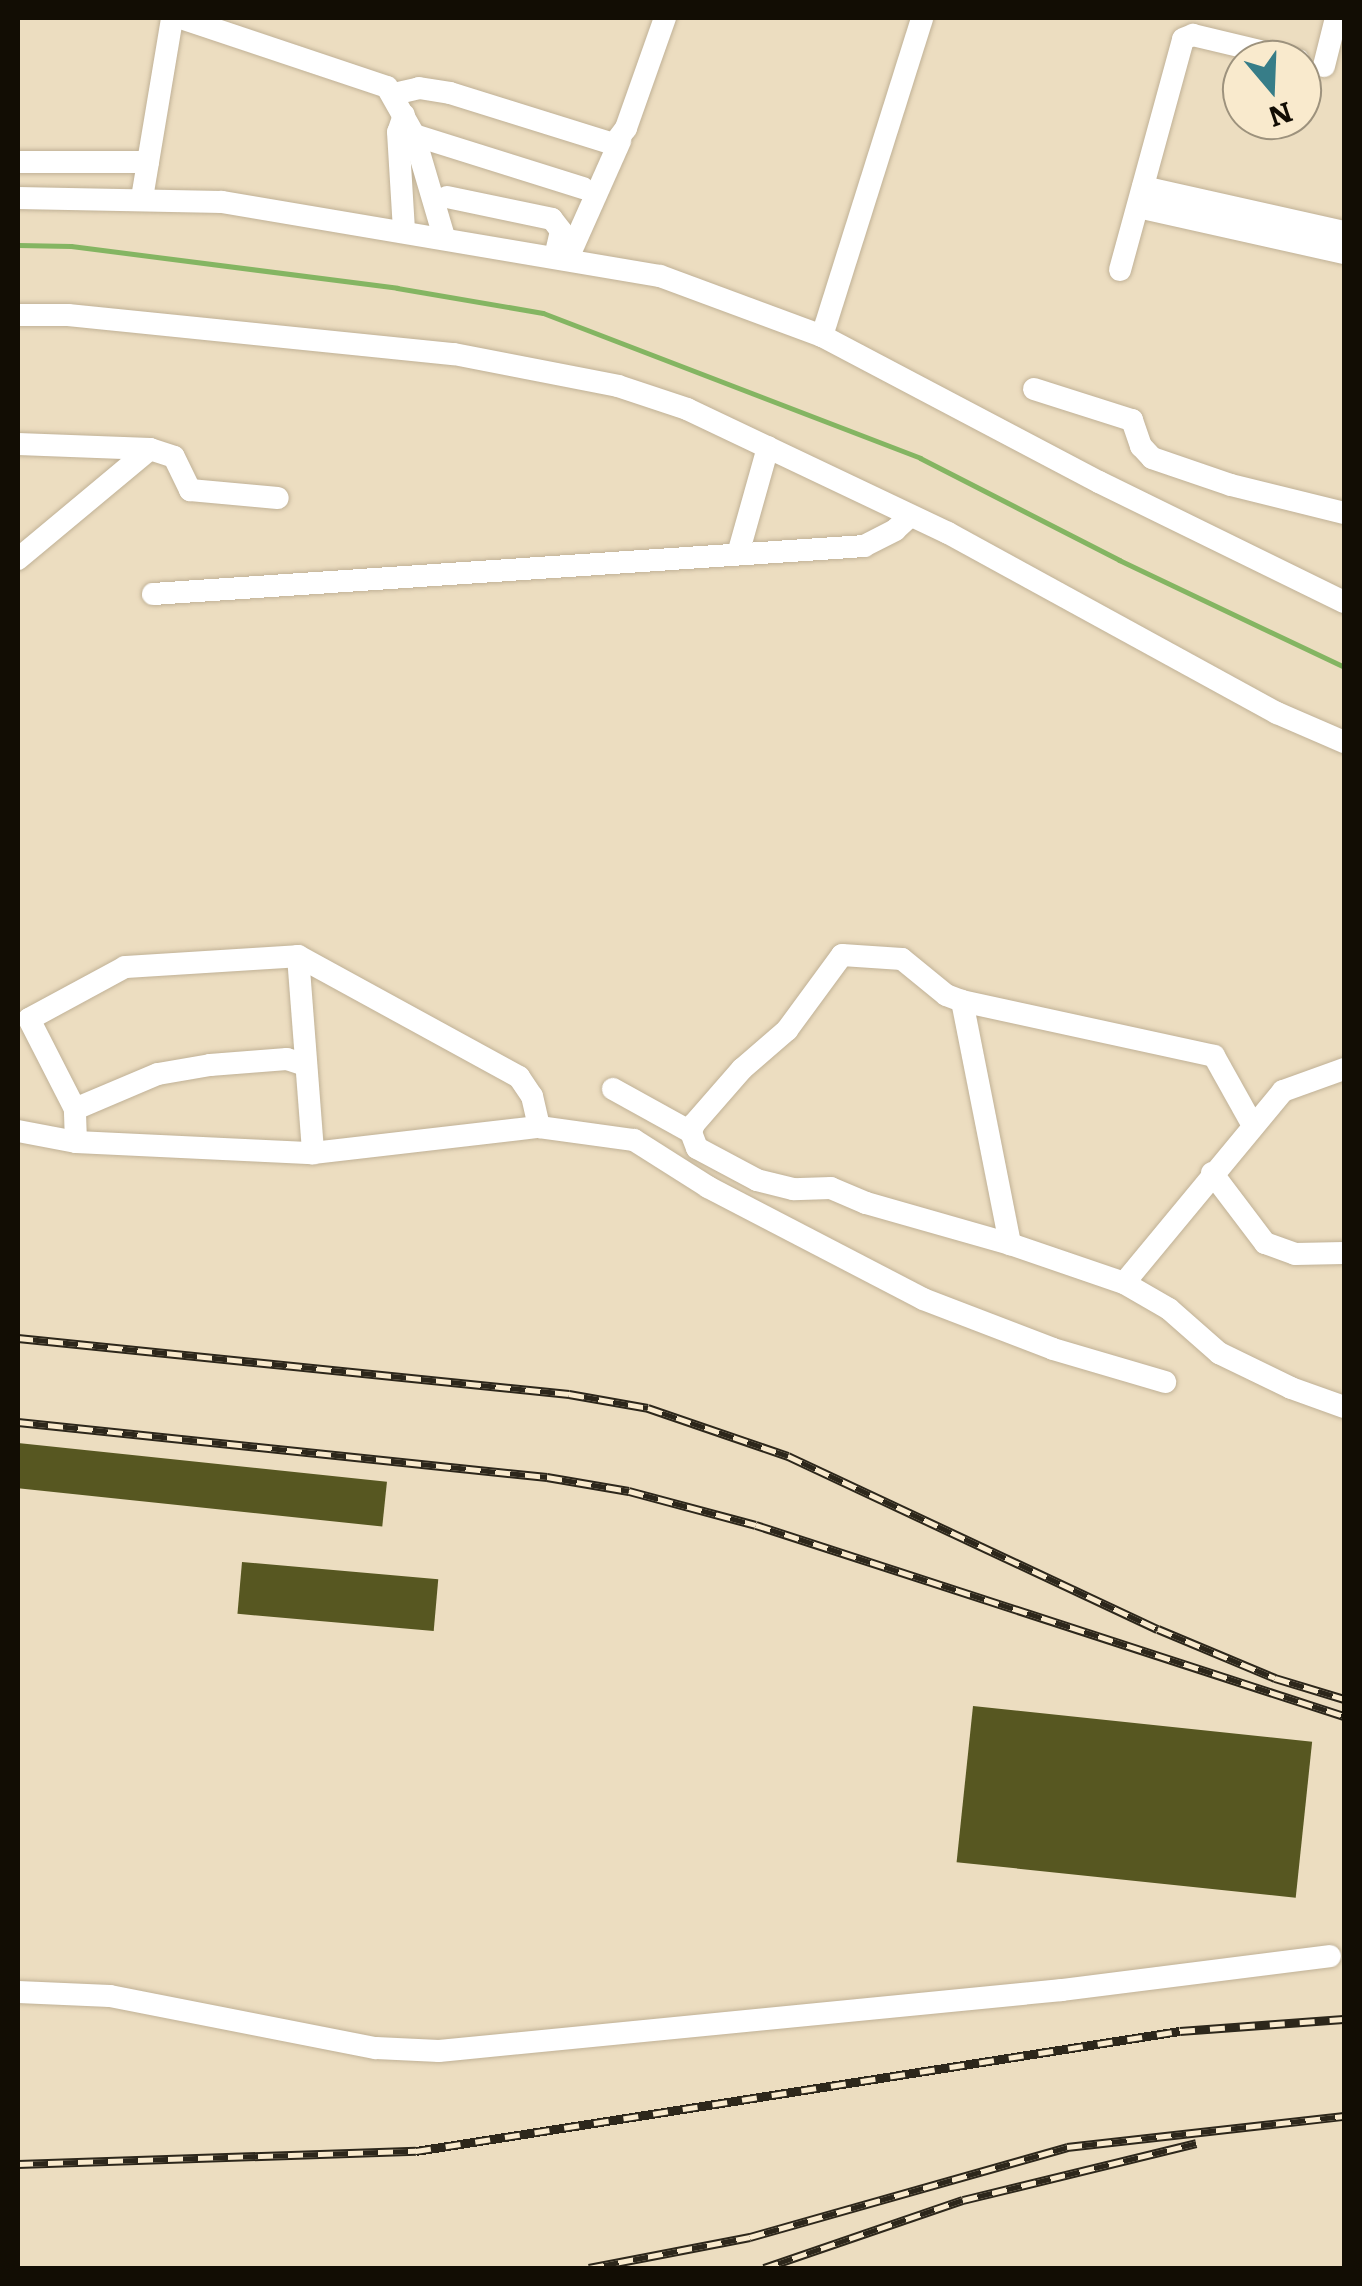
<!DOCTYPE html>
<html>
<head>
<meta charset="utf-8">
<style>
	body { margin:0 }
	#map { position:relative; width:1362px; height:2286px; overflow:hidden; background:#ecddc0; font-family:Literata,serif }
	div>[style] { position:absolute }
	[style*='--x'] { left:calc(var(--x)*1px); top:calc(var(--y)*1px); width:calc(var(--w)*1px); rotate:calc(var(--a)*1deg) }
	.stream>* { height:5px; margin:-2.5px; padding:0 2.5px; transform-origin:2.5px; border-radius:2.5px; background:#84b562 }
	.building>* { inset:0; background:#575721; transform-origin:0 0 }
	.roads { filter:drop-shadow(0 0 2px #c0b196) drop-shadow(0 0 2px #c0b196) }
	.minor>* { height:22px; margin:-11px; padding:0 11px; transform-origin:11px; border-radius:11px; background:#fff }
	.rail>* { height:9px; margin-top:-4.5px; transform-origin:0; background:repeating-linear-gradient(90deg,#f9eacd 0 15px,#2d271b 0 30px); box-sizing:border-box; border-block:2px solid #2d271b }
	span { translate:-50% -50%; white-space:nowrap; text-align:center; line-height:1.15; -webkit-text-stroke:10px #f9eacd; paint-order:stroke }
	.frame { position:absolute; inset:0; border:20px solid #120d04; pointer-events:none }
	.north { position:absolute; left:1222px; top:40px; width:100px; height:100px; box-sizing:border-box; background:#f9eacd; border:2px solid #9d927d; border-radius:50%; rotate:161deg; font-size:28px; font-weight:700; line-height:40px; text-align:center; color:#120d04 }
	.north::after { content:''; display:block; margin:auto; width:35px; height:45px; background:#377d88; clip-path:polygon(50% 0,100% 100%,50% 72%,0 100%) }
</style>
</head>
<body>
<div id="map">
	<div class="stream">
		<i style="--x:18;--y:245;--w:53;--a:1.1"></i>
		<i style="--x:71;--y:246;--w:329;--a:7.3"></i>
		<i style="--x:397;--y:288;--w:148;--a:9.7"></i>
		<i style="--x:543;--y:313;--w:404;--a:21"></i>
		<i style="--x:920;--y:458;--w:224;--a:27.1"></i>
		<i style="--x:1119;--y:560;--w:249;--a:25.4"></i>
	</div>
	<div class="building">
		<i style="left:18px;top:1443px;width:371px;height:45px;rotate:6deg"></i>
		<i style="left:242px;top:1562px;width:197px;height:52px;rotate:5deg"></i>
		<i style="left:973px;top:1706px;width:341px;height:157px;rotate:6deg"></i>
	</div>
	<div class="roads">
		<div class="minor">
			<i style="--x:181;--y:18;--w:217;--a:18.5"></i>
			<i style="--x:387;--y:87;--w:55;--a:60.6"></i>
			<i style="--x:414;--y:135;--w:106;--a:73.6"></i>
			<i style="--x:1324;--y:66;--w:49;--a:-76"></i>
			<i style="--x:394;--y:94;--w:26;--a:-13"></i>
			<i style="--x:419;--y:88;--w:31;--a:9"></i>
			<i style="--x:450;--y:93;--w:172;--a:17.3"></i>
			<i style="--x:614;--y:144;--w:20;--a:-53"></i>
			<i style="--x:626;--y:128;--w:117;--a:-70.5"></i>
			<i style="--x:404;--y:115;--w:18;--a:109"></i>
			<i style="--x:398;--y:132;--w:98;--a:86.5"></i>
			<i style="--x:414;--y:135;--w:177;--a:17.4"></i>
			<i style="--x:18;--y:162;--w:130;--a:0"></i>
			<i style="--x:1143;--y:187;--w:206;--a:12.6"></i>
			<i style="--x:447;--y:197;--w:107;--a:11.8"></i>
			<i style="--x:552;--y:219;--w:15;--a:53"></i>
			<i style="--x:561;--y:231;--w:26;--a:103"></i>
			<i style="--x:18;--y:198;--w:204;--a:1.1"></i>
			<i style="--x:222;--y:202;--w:444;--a:9.6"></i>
			<i style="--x:660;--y:276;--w:173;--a:20.3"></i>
			<i style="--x:822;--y:336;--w:313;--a:27.8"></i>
			<i style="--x:1099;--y:482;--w:273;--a:26.1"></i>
			<i style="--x:142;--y:198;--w:182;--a:-80.5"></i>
			<i style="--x:1138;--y:207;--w:211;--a:12.6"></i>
			<i style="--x:568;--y:258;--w:128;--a:-66"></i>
			<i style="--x:1120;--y:270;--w:239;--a:-74.7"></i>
			<i style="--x:1183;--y:39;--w:11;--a:-22"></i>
			<i style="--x:1193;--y:35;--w:108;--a:13.4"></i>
			<i style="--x:18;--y:315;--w:50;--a:0"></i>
			<i style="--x:68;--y:315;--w:388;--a:5.8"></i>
			<i style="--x:454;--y:354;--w:167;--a:11"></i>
			<i style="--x:618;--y:386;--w:73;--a:18.4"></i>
			<i style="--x:687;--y:409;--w:289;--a:25.4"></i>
			<i style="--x:948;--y:533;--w:375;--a:28.7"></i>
			<i style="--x:1277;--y:713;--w:73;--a:23.4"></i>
			<i style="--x:822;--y:336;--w:333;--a:-72.5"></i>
			<i style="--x:1034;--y:389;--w:103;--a:17.6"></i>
			<i style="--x:1132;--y:420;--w:28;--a:71"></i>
			<i style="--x:1141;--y:446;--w:16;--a:47"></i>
			<i style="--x:1152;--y:458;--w:83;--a:18.9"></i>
			<i style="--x:1231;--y:485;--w:116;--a:13.9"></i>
			<i style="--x:18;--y:444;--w:132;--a:2.2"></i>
			<i style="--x:150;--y:449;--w:172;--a:140.2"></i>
			<i style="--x:150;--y:449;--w:25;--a:18"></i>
			<i style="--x:174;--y:457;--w:37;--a:64"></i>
			<i style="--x:190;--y:490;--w:88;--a:5.2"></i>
			<i style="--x:738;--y:554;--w:111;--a:-74.3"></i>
			<i style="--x:153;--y:594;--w:713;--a:-3.86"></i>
			<i style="--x:864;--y:546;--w:35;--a:-27"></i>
			<i style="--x:895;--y:530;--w:21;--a:-43"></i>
			<i style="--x:298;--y:956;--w:198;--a:85.6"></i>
			<i style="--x:962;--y:1001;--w:248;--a:78.8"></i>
			<i style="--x:1344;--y:1069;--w:65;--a:160.2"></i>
			<i style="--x:1283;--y:1091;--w:249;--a:129.6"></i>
			<i style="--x:1124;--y:1283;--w:52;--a:30"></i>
			<i style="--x:1169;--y:1309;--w:67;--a:41.3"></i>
			<i style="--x:1219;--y:1353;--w:80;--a:25.9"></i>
			<i style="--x:1291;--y:1388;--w:56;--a:19.7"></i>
			<i style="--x:613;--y:1089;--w:89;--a:28.9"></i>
			<i style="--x:75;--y:1109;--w:90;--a:-22.9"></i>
			<i style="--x:158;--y:1074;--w:53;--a:-9.8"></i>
			<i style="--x:210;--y:1065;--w:77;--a:-4.5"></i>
			<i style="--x:287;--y:1059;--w:20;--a:18"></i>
			<i style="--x:18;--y:1131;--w:59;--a:10.7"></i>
			<i style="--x:76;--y:1142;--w:237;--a:2.7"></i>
			<i style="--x:313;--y:1153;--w:227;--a:-6.6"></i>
			<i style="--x:539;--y:1127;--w:96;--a:7.8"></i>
			<i style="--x:634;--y:1140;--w:88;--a:32.4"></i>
			<i style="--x:708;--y:1187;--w:242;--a:27.5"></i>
			<i style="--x:923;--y:1299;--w:139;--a:21"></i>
			<i style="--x:1053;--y:1349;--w:117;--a:16.4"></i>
			<i style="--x:76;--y:1142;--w:33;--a:-92"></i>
			<i style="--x:75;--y:1109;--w:101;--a:-117.1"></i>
			<i style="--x:29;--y:1019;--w:109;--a:-28.4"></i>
			<i style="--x:125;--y:967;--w:173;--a:-3.6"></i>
			<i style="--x:298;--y:956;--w:252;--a:28.7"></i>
			<i style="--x:519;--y:1077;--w:23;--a:56"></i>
			<i style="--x:532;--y:1096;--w:32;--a:77"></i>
			<i style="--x:1212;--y:1173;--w:88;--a:52.9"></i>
			<i style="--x:1265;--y:1243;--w:32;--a:20"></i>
			<i style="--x:1295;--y:1254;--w:49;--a:-1.2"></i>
			<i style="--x:1124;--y:1283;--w:120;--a:-161.1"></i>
			<i style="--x:1010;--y:1244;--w:150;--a:-164.1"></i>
			<i style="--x:866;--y:1203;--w:38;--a:-157"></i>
			<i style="--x:831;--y:1188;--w:38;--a:178"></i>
			<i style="--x:793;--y:1189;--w:37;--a:-166"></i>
			<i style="--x:757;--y:1180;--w:68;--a:-151.9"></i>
			<i style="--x:697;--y:1148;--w:17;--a:-111"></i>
			<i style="--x:691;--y:1132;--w:9;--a:-69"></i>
			<i style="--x:694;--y:1124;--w:73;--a:-48.9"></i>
			<i style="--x:742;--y:1069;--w:60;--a:-40.9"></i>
			<i style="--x:787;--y:1030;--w:93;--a:-53.7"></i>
			<i style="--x:842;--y:955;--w:60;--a:3.8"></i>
			<i style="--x:902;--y:959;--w:57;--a:39.3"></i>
			<i style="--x:946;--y:995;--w:17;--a:21"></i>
			<i style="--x:962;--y:1001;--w:258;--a:12.3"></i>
			<i style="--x:1214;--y:1056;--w:78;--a:60.8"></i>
			<i style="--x:18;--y:1992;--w:92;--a:2.5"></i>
			<i style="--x:110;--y:1996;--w:271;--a:11.1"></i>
			<i style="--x:376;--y:2048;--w:63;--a:2.7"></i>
			<i style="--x:439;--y:2051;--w:626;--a:-5.59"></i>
			<i style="--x:1062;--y:1990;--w:270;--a:-7.2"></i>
		</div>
	</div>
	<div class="rail">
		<i style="--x:18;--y:1338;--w:554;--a:5.8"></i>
		<i style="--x:569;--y:1394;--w:80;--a:10"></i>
		<i style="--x:648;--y:1408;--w:148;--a:18.9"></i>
		<i style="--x:788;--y:1456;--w:408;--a:25.1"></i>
		<i style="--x:1158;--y:1629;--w:127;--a:22.7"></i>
		<i style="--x:1275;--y:1678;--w:72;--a:16.9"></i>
		<i style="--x:18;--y:1422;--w:532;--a:5.94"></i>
		<i style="--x:547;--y:1477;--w:83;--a:9.7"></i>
		<i style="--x:629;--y:1491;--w:131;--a:15"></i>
		<i style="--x:756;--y:1525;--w:618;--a:18"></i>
		<i style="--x:18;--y:2164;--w:398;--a:-1.9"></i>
		<i style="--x:416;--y:2151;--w:773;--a:-8.93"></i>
		<i style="--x:1180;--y:2031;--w:164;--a:-4.2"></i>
		<i style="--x:589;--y:2268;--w:164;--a:-10.9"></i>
		<i style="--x:750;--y:2237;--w:330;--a:-15.8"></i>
		<i style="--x:1067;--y:2147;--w:279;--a:-6.4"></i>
		<i style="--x:764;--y:2268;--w:210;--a:-18.9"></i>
		<i style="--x:963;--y:2200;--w:240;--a:-13.7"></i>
	</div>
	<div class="frame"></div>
	<div class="north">N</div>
</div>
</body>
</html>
